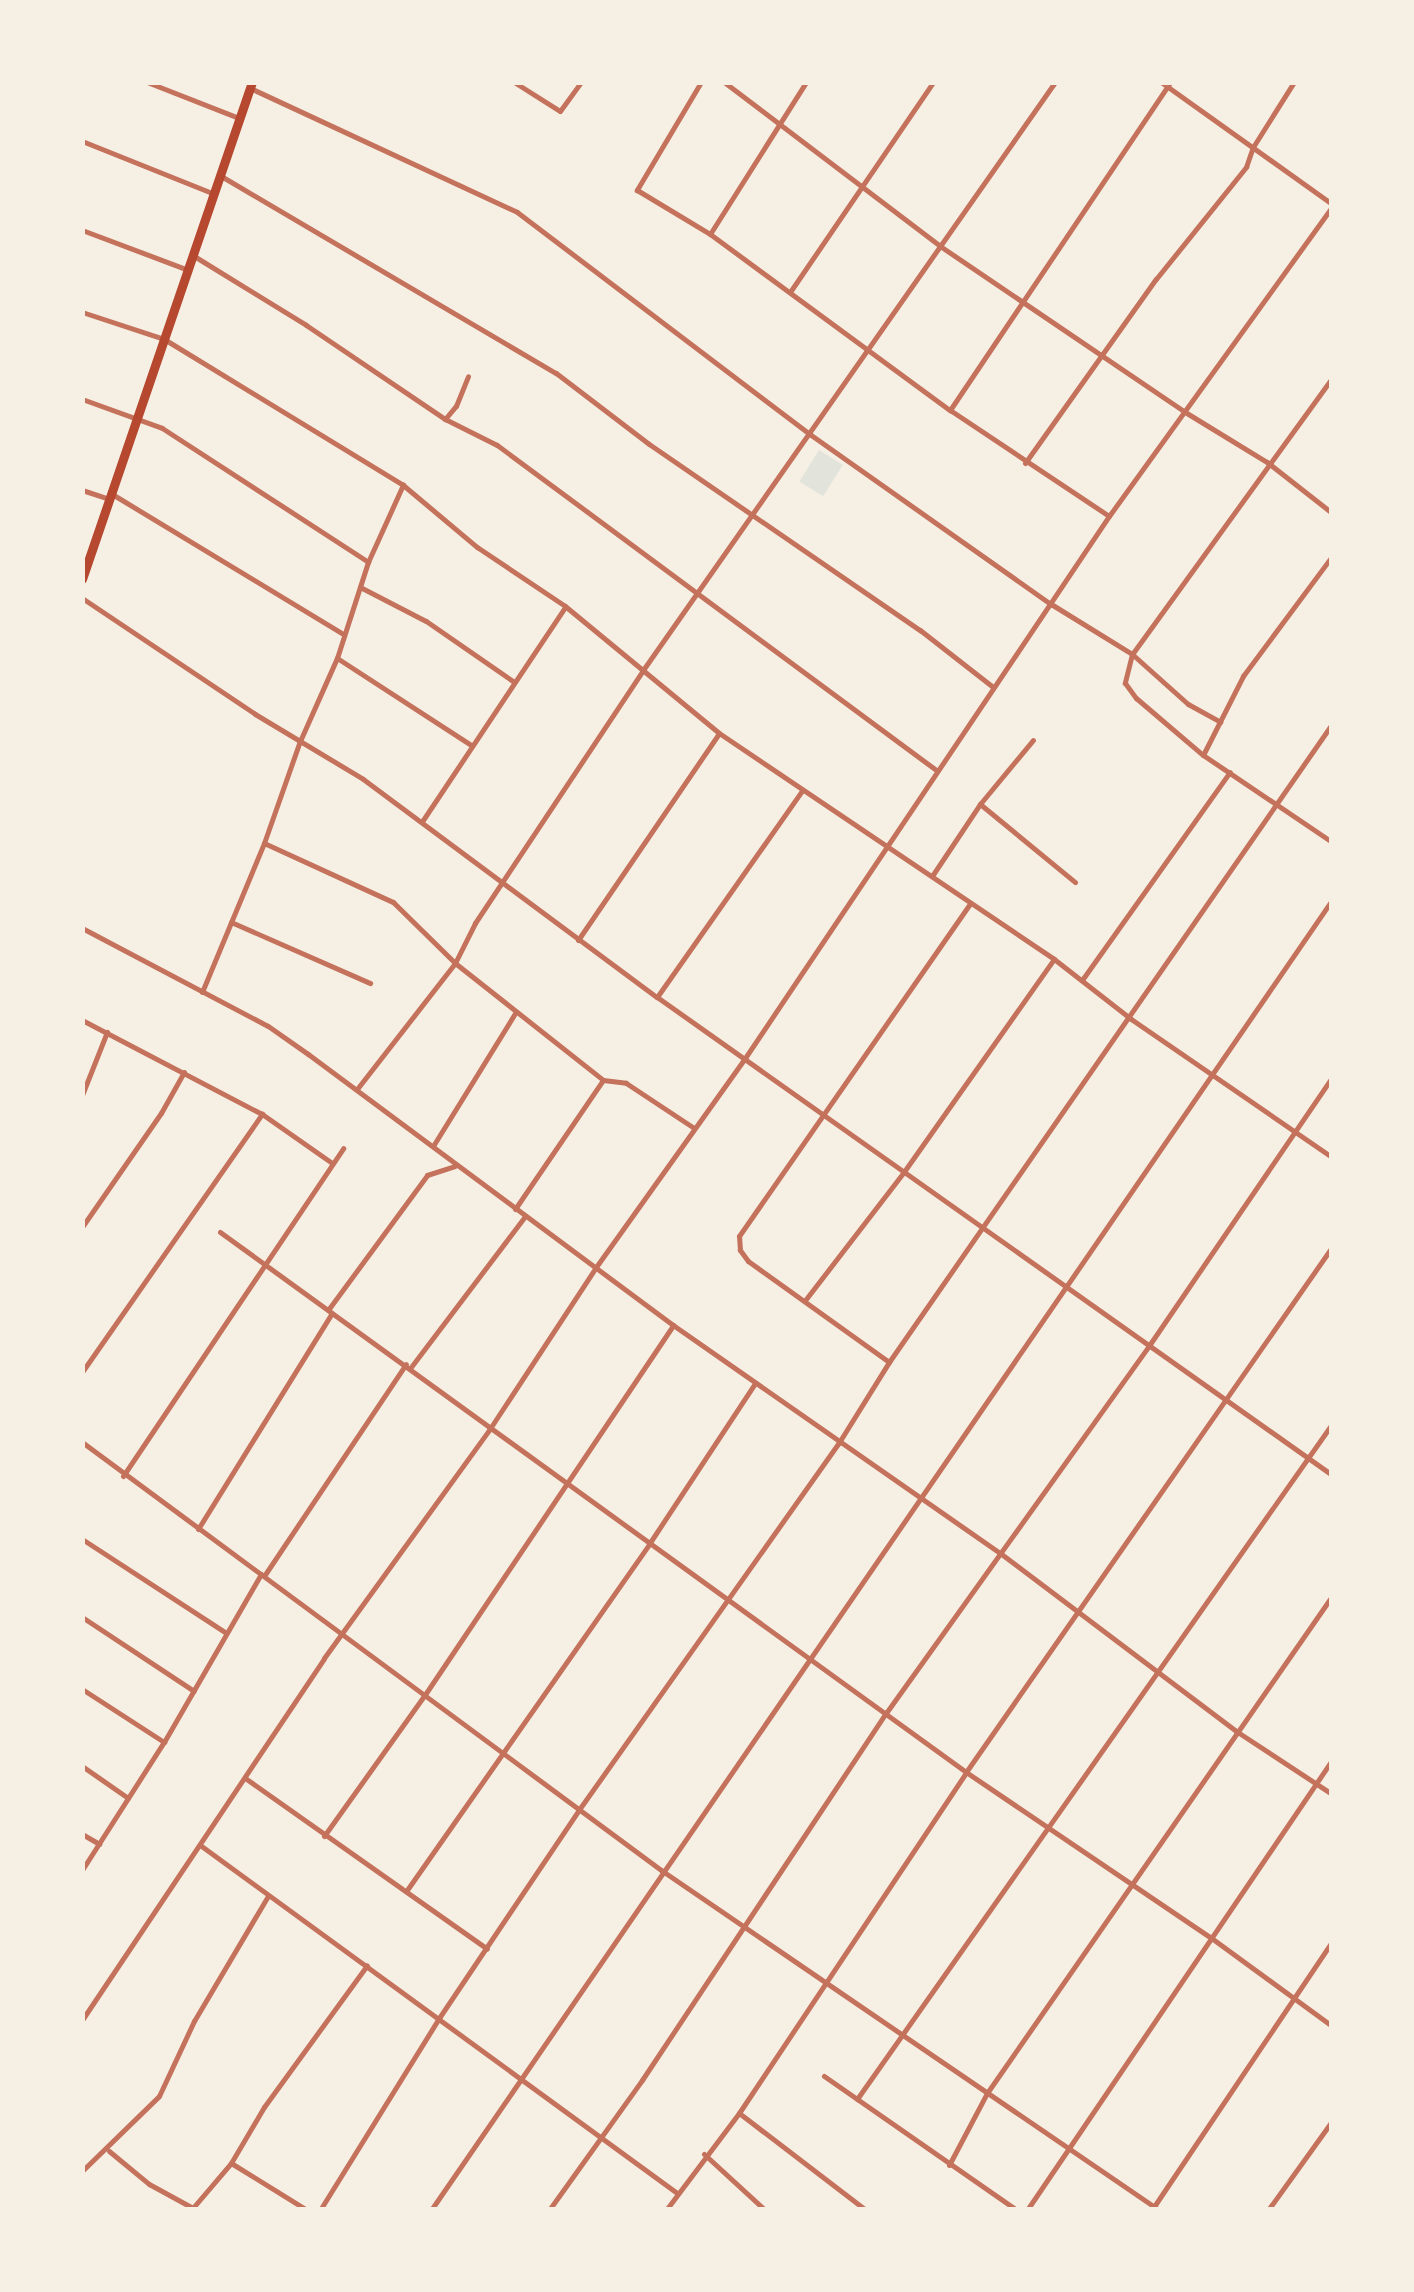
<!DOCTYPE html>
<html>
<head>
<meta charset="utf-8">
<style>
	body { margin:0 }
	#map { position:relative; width:1414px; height:2292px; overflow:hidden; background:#f6efe4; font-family:"Sofia Sans Condensed",sans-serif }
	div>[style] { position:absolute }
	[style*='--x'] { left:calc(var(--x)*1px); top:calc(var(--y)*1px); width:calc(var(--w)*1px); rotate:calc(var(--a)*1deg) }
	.green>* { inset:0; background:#e2e4dc; transform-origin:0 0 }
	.minor>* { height:5px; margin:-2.5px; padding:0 2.5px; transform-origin:2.5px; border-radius:2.5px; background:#c5725c }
	.primary>* { height:9px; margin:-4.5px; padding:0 4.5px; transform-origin:4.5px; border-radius:4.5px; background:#b5482f }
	span { translate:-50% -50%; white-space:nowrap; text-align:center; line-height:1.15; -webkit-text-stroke:8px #f6efe4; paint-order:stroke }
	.frame { position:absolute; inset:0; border:85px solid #f6efe4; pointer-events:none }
</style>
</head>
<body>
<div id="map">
	<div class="green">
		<i style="left:819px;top:450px;width:28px;height:37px;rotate:32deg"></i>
	</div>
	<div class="minor">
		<i style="--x:147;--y:82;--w:99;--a:21.4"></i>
		<i style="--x:514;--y:82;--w:54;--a:32.2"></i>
		<i style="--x:560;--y:111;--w:36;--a:-54"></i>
		<i style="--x:701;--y:82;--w:126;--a:120.7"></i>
		<i style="--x:637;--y:190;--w:85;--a:31.1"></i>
		<i style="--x:710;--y:234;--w:298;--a:36.3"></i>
		<i style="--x:950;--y:410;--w:191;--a:33.7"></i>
		<i style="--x:724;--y:82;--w:271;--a:37.2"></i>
		<i style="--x:940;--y:246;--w:296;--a:34.1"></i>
		<i style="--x:1185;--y:412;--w:96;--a:31.4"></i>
		<i style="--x:1267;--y:462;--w:83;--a:38.1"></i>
		<i style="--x:1161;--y:82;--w:210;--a:35.5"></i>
		<i style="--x:250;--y:88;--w:294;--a:24.9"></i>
		<i style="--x:517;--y:212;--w:369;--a:37.2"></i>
		<i style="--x:811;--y:435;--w:294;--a:35.2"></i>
		<i style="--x:1051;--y:604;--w:95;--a:31.7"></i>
		<i style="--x:1132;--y:654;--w:75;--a:41.8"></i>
		<i style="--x:1188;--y:704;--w:37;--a:29"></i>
		<i style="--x:82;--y:141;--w:140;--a:21.8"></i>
		<i style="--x:221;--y:176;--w:389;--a:30.5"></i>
		<i style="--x:556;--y:373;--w:117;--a:37.4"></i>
		<i style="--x:649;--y:444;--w:329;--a:34.5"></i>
		<i style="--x:920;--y:630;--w:93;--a:38"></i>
		<i style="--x:82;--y:230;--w:111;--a:20.6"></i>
		<i style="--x:710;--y:234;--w:180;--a:-57.7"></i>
		<i style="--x:194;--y:256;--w:132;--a:31.6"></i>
		<i style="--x:306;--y:325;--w:168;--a:34.1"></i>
		<i style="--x:445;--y:419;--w:58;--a:26.6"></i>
		<i style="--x:497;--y:445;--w:546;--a:36.51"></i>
		<i style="--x:790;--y:292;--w:254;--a:-55.7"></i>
		<i style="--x:82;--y:312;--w:86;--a:18.2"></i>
		<i style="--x:164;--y:339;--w:280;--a:31.4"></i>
		<i style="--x:403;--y:485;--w:97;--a:40"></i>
		<i style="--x:477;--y:547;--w:106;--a:33.8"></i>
		<i style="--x:565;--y:606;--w:200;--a:39.5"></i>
		<i style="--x:719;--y:733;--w:404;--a:34"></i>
		<i style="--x:1054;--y:959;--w:98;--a:37.9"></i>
		<i style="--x:1131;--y:1019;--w:244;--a:34.5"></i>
		<i style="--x:1332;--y:378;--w:341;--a:125.9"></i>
		<i style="--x:1132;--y:654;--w:30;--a:104"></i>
		<i style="--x:1125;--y:683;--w:19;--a:54"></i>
		<i style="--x:1136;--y:698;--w:88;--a:40.4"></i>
		<i style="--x:1203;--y:755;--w:156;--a:34"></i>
		<i style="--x:82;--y:399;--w:85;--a:19.9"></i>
		<i style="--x:162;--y:428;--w:246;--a:33"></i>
		<i style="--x:950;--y:410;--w:395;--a:-56.1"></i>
		<i style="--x:445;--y:419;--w:17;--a:-50"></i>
		<i style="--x:456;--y:406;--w:32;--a:-68"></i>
		<i style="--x:1025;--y:463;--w:226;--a:-54.6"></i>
		<i style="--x:1156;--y:279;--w:144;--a:-51.2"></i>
		<i style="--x:1246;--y:167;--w:21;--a:-71"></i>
		<i style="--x:1253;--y:147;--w:77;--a:-57.8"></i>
		<i style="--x:82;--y:490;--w:26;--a:18"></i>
		<i style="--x:112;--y:494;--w:270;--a:31.2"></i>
		<i style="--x:360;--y:587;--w:74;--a:27.3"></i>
		<i style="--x:426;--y:621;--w:107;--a:34.7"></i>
		<i style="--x:82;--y:598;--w:208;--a:33.8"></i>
		<i style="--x:255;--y:714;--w:126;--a:31"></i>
		<i style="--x:363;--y:779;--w:366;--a:36.6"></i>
		<i style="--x:657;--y:997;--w:827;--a:35.3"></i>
		<i style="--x:337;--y:658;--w:160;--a:33"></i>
		<i style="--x:1203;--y:755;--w:89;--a:-63.1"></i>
		<i style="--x:1243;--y:676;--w:149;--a:-53.4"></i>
		<i style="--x:980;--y:804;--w:123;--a:39.4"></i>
		<i style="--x:423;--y:820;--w:256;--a:-56.3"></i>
		<i style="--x:264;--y:843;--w:142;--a:24.6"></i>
		<i style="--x:393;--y:902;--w:87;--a:44.5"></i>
		<i style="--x:455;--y:963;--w:189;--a:38.3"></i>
		<i style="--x:603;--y:1080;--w:23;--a:7"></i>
		<i style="--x:626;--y:1083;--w:82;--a:33.5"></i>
		<i style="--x:932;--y:876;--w:87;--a:-56.3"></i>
		<i style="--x:980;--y:804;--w:83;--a:-50.4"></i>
		<i style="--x:231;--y:922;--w:152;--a:23.7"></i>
		<i style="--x:82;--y:928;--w:210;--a:27.8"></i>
		<i style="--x:268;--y:1026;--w:49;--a:35"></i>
		<i style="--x:308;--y:1054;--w:455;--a:36.6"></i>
		<i style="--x:673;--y:1325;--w:399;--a:34.9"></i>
		<i style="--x:1000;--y:1553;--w:296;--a:37"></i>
		<i style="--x:1236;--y:1731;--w:115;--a:33.3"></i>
		<i style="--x:578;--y:940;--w:250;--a:-55.7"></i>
		<i style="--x:1082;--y:980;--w:255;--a:-54.6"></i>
		<i style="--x:202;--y:992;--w:161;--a:-67.4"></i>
		<i style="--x:264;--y:843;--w:108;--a:-70.6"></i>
		<i style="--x:300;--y:741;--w:91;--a:-66"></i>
		<i style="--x:337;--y:658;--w:101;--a:-72.1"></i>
		<i style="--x:368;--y:562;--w:85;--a:-65.6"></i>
		<i style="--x:657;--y:997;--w:251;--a:-54.9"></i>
		<i style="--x:82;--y:1020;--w:203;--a:27.6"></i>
		<i style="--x:262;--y:1114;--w:85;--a:35"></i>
		<i style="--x:357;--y:1089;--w:160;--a:-52.1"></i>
		<i style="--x:455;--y:963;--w:45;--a:-63.4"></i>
		<i style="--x:475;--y:923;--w:304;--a:-56.4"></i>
		<i style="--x:643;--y:670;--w:718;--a:-54.98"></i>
		<i style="--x:82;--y:1095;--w:68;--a:-68.4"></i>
		<i style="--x:433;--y:1146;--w:156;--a:-58.3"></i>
		<i style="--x:515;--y:1209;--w:156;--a:-55.7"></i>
		<i style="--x:82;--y:1227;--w:139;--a:-55.3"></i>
		<i style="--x:161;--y:1113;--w:47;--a:-60.7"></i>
		<i style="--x:220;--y:1232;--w:921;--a:35.9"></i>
		<i style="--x:966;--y:1772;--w:295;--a:34.1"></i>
		<i style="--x:1210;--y:1937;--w:151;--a:36.1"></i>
		<i style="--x:806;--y:1299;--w:159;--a:-52.4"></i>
		<i style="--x:903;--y:1173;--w:262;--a:-54.8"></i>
		<i style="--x:328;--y:1310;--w:167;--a:-53.7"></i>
		<i style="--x:427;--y:1175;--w:29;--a:-18"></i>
		<i style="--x:889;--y:1362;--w:173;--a:-144.4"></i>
		<i style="--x:748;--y:1261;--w:14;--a:-126"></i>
		<i style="--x:740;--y:1250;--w:14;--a:-94"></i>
		<i style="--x:739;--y:1236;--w:404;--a:-55.2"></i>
		<i style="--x:411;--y:1367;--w:189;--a:-52.9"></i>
		<i style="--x:82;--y:1372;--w:315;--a:-55.1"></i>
		<i style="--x:82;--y:1442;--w:720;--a:36.47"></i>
		<i style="--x:661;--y:1870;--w:603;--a:34.32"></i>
		<i style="--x:123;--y:1476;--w:395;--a:-56.1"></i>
		<i style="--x:198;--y:1529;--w:254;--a:-58.2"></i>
		<i style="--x:82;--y:1539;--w:172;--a:33.1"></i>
		<i style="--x:264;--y:1576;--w:255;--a:-56.2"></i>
		<i style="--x:82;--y:1617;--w:134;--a:33.5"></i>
		<i style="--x:82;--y:1689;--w:98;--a:32.9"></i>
		<i style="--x:82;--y:1766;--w:56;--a:34.8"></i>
		<i style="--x:245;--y:1778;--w:296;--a:35.2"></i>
		<i style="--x:82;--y:1834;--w:20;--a:30"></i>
		<i style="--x:324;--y:1836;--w:172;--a:-54.5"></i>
		<i style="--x:424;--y:1696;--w:447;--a:-56.1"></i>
		<i style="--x:200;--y:1845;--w:590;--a:36.11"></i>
		<i style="--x:82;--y:1870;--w:152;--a:-57.4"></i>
		<i style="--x:164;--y:1742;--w:194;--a:-60"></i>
		<i style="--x:407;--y:1890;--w:422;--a:-55"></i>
		<i style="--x:649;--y:1544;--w:193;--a:-56.6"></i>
		<i style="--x:82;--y:2020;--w:435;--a:-56.2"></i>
		<i style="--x:324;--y:1658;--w:281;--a:-54.1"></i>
		<i style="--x:489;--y:1430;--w:195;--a:-56.7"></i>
		<i style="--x:596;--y:1267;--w:257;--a:-54.5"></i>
		<i style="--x:745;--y:1058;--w:653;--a:-56.12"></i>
		<i style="--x:1109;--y:516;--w:381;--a:-54.2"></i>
		<i style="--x:824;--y:2076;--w:235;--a:34.8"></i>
		<i style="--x:857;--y:2099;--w:825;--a:-54.87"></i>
		<i style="--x:739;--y:2113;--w:160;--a:37.4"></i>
		<i style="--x:109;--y:2151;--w:52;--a:39.5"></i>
		<i style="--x:149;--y:2184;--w:50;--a:28.6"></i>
		<i style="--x:704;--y:2154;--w:83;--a:42.6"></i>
		<i style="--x:231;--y:2163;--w:89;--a:31.7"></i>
		<i style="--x:949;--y:2165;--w:81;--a:-62.2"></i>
		<i style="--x:987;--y:2093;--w:605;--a:-55.23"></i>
		<i style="--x:82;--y:2171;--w:107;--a:-44.2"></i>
		<i style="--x:159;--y:2096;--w:83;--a:-65"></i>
		<i style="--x:194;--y:2021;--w:145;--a:-59.4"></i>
		<i style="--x:1155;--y:2205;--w:317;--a:-56.1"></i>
		<i style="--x:191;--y:2210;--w:62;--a:-49.6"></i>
		<i style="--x:231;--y:2163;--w:65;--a:-59.5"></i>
		<i style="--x:264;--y:2107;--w:175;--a:-54"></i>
		<i style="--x:320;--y:2210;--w:226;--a:-58.2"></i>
		<i style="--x:439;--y:2018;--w:249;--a:-56.1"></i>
		<i style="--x:578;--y:1811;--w:450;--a:-54.7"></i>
		<i style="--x:838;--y:1444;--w:97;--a:-58.1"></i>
		<i style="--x:889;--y:1362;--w:777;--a:-55.23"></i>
		<i style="--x:431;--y:2210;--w:1590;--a:-55.48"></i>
		<i style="--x:549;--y:2210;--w:160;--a:-54.4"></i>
		<i style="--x:642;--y:2080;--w:441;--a:-56.4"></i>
		<i style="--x:886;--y:1713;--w:450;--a:-54.4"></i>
		<i style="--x:1148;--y:1347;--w:327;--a:-55.7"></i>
		<i style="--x:666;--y:2210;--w:121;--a:-53"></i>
		<i style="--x:739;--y:2113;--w:410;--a:-56.3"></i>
		<i style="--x:966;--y:1772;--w:640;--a:-55.12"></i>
		<i style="--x:1027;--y:2210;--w:544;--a:-55.87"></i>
		<i style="--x:1268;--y:2210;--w:110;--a:-54.3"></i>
	</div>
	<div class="primary">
		<i style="--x:82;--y:579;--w:525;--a:-71.12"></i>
	</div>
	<div class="frame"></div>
</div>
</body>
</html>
